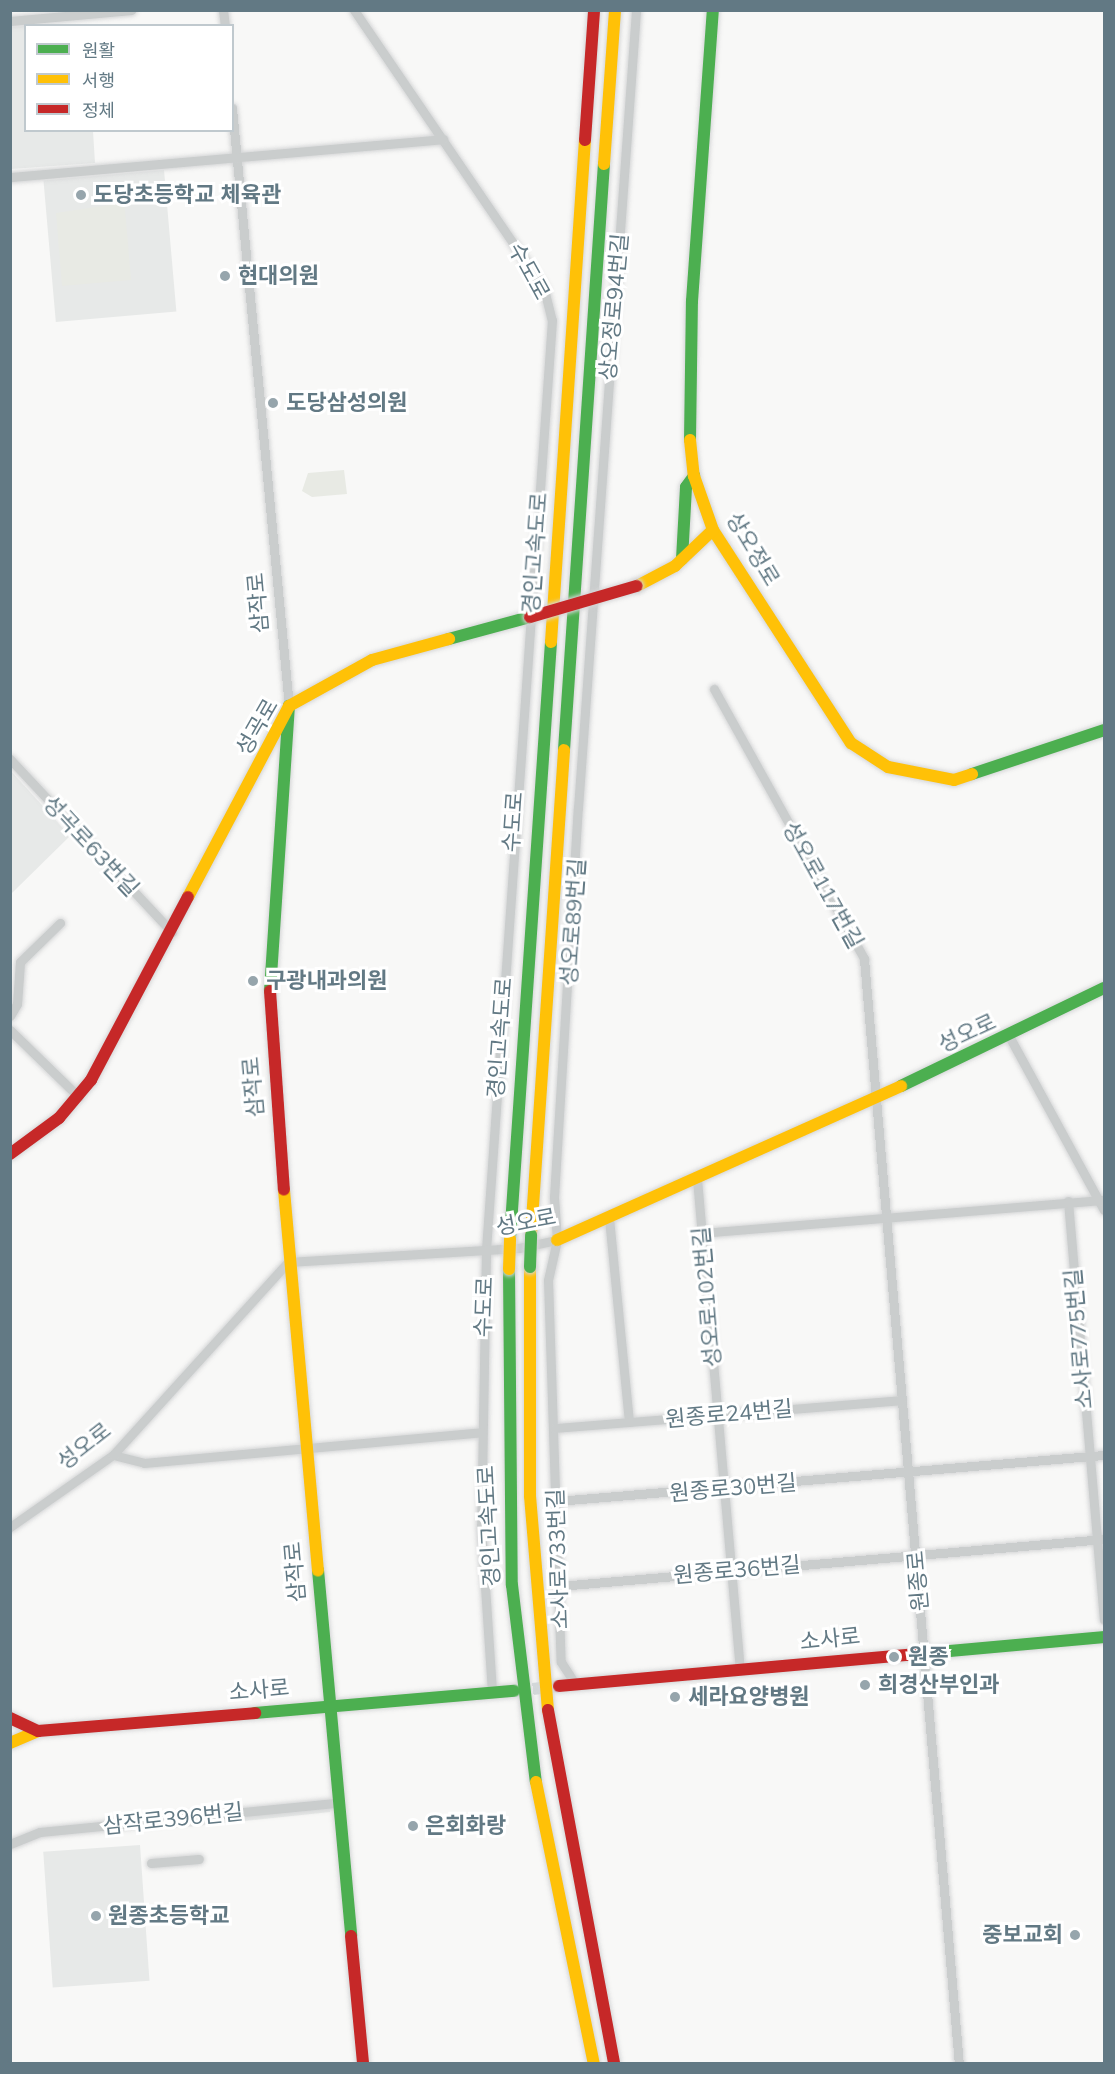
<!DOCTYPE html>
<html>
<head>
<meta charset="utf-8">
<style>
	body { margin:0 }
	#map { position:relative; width:1115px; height:2074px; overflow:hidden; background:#f8f8f7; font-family:Mulish,"Noto Sans KR",sans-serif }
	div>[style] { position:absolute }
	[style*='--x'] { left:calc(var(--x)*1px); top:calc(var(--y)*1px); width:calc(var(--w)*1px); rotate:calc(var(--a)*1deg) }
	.built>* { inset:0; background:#e7e9e8; transform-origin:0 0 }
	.green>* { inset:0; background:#e8eae4 }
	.secondary-tunnel>* { height:12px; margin-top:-6px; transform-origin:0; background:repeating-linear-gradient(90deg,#d2d8da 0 12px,transparent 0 18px) }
	.roads { filter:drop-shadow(0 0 2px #d5d6d7) drop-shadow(0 0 2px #d5d6d7) }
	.street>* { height:9px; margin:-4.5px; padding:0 4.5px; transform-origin:4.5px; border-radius:4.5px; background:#cacdcd }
	.fast>* { height:12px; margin:-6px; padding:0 6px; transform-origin:6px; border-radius:6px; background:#4caf50 }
	.slow>* { height:12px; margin:-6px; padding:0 6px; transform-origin:6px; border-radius:6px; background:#ffc107 }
	.jam>* { height:12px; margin:-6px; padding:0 6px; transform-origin:6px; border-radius:6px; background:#c62828 }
	.bridges { filter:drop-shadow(0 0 2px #d5d6d7) drop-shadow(0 0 2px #d5d6d7) }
	.fast-bridge>* { height:12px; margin:-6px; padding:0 6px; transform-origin:6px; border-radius:6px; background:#4caf50 }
	.slow-bridge>* { height:12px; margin:-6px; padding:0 6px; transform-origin:6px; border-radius:6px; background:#ffc107 }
	.jam-bridge>* { height:12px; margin:-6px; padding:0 6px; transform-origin:6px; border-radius:6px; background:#c62828 }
	.dots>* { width:16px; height:16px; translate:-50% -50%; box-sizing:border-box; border:3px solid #fff; border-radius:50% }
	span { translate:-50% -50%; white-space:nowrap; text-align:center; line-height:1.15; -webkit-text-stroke:6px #fff; paint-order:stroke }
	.poi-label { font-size:22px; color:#627984; font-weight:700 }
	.left { translate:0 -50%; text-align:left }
	.right { translate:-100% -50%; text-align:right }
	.street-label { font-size:22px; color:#627984 }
	.frame { position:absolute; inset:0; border:12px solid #627984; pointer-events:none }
	.legend { position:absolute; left:24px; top:24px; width:210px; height:108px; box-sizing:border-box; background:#fff; border:2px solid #c0c9ce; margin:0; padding:8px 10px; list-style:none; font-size:18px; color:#627984 }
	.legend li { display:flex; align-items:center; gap:12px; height:30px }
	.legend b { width:30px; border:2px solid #c0c9ce }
</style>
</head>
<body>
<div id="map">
	<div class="built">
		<i style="clip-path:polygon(25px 26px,26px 130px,93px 131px,95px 163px,11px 169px,11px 27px)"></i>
		<i style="left:164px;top:170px;width:142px;height:121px;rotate:85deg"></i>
		<i style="clip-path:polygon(11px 771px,70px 836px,11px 894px)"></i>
		<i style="left:329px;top:1802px;width:10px;height:178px;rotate:84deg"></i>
		<i style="left:140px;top:1845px;width:136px;height:97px;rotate:86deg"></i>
	</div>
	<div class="green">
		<i style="clip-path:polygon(124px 197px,131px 280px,62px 286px,56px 213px,109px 205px,108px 199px)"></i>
		<i style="clip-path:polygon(344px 470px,347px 494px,312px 497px,302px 491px,308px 473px)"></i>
	</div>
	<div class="secondary-tunnel">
		<i style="--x:515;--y:1691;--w:44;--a:-6.5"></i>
	</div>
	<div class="roads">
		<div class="street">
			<i style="--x:223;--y:10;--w:16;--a:83"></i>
			<i style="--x:354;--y:10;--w:338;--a:55.7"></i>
			<i style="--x:544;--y:289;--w:32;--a:76"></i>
			<i style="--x:552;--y:320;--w:933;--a:94.06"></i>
			<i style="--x:486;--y:1251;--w:275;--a:91"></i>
			<i style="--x:481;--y:1526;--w:167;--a:86.2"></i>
			<i style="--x:10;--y:21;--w:122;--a:-5.2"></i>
			<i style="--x:232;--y:108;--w:601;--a:84.56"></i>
			<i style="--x:10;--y:177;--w:435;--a:-5"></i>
			<i style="--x:714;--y:689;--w:309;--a:60.9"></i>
			<i style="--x:864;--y:959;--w:1109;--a:85.09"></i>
			<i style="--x:10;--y:759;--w:237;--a:46.9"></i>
			<i style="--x:10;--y:1016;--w:14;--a:-60"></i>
			<i style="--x:17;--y:1004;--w:42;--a:-85.9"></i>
			<i style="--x:20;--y:962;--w:56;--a:-44.3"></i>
			<i style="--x:10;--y:1030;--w:96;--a:44.2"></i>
			<i style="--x:1009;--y:1036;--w:198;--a:61.4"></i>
			<i style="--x:697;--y:1179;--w:492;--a:85"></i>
			<i style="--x:1068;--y:1201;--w:420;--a:85.1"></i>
			<i style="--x:609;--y:1218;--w:205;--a:84.4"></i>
			<i style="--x:701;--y:1233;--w:404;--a:-4.7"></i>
			<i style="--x:557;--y:1240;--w:43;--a:-94"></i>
			<i style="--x:554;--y:1197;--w:390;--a:-86.5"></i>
			<i style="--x:578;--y:808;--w:800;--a:-85.84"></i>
			<i style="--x:557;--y:1240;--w:41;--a:102.7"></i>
			<i style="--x:548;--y:1280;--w:382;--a:88.1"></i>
			<i style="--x:561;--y:1662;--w:27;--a:57"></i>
			<i style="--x:555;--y:1428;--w:348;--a:-4.6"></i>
			<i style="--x:113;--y:1455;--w:32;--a:14"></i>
			<i style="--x:144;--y:1463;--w:339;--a:-5.2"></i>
			<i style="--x:557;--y:1501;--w:549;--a:-4.81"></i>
			<i style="--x:10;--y:1527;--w:126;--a:-35"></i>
			<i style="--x:113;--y:1455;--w:261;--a:-47.8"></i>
			<i style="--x:288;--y:1262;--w:231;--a:-3.5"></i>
			<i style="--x:519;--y:1248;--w:39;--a:-12"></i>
			<i style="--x:559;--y:1586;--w:547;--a:-4.93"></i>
			<i style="--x:10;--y:1844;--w:32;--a:-22"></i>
			<i style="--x:40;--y:1832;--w:299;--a:-5.6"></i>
			<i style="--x:151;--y:1863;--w:48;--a:-4.8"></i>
		</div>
		<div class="fast">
			<i style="--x:690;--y:440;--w:139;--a:-89.2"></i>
			<i style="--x:692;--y:301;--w:292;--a:-85.9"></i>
			<i style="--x:682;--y:559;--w:72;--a:-86.8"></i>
			<i style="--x:686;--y:487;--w:14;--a:-54"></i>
			<i style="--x:449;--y:639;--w:84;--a:-15.2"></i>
			<i style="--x:564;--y:750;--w:587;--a:-86.1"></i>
			<i style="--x:972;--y:774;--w:139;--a:-18.4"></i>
			<i style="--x:270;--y:991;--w:286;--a:-86.2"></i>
			<i style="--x:901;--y:1086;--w:225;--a:-25.8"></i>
			<i style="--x:510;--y:1239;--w:598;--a:-86.07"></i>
			<i style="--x:509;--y:1269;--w:316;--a:89.5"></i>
			<i style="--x:512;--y:1585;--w:198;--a:83.1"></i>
			<i style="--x:318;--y:1570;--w:367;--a:84.8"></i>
			<i style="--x:917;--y:1654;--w:188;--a:-5.2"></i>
			<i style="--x:255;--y:1713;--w:260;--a:-4.9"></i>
		</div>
		<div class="slow">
			<i style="--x:604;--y:164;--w:154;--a:-85.9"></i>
			<i style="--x:690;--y:440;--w:36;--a:84"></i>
			<i style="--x:694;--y:476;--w:57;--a:70.6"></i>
			<i style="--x:713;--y:530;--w:254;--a:57.1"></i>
			<i style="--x:851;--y:743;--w:44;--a:33"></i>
			<i style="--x:888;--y:767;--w:67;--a:11.1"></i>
			<i style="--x:954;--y:780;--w:19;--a:-18"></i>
			<i style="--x:637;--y:586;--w:43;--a:-27.8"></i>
			<i style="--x:675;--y:566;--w:52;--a:-43.5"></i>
			<i style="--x:551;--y:642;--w:503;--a:-86.13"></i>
			<i style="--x:188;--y:897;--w:216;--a:-62.1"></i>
			<i style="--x:289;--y:706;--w:95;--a:-29"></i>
			<i style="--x:372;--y:660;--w:80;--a:-15.3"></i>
			<i style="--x:284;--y:1190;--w:382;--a:84.9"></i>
			<i style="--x:531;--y:1235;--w:486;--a:-86.1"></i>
			<i style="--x:557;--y:1240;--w:377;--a:-24.1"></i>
			<i style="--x:530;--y:1267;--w:229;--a:90"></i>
			<i style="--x:530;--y:1496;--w:215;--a:85.2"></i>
			<i style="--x:10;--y:1743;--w:30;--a:-23"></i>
			<i style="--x:536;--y:1782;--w:288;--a:78.4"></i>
		</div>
		<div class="jam">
			<i style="--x:585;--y:140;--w:130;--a:-86"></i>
			<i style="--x:270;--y:991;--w:199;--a:86"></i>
			<i style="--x:10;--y:1154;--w:61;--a:-36.3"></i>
			<i style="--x:59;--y:1118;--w:50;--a:-49.9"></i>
			<i style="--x:91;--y:1080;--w:207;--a:-62.1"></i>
			<i style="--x:559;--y:1686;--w:359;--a:-5.1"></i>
			<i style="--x:548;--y:1710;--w:360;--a:79.4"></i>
			<i style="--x:10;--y:1718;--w:31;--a:25"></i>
			<i style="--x:38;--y:1731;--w:218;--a:-4.7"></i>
			<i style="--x:351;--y:1936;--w:129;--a:84.6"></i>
		</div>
	</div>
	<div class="bridges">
		<div class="fast-bridge">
			<i style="--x:530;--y:1267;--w:32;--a:-88"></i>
		</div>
		<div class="slow-bridge">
			<i style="--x:509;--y:1269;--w:30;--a:-88"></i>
		</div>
		<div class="jam-bridge">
			<i style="--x:530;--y:617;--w:111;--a:-16.2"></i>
		</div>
	</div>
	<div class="dots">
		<i style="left:81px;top:195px;background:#96a5ac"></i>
		<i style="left:225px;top:276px;background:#96a5ac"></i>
		<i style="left:273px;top:403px;background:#96a5ac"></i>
		<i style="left:253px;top:981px;background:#96a5ac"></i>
		<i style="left:894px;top:1657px;background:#96a5ac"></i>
		<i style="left:865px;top:1685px;background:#96a5ac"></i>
		<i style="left:675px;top:1697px;background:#96a5ac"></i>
		<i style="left:413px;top:1826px;background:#96a5ac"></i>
		<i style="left:96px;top:1916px;background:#96a5ac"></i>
		<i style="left:1075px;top:1935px;background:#96a5ac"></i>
	</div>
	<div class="poi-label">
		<span class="left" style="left:93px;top:195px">도당초등학교 체육관</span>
		<span class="left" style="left:238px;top:276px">현대의원</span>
		<span class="left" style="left:286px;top:403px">도당삼성의원</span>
		<span class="left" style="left:266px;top:981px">구광내과의원</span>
		<span class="left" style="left:908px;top:1657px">원종</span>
		<span class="left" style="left:878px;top:1685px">희경산부인과</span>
		<span class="left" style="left:688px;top:1697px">세라요양병원</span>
		<span class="left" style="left:425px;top:1826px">은회화랑</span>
		<span class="left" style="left:108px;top:1916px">원종초등학교</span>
		<span class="right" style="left:1063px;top:1935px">중보교회</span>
	</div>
	<div class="street-label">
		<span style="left:529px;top:271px;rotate:61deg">수도로</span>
		<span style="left:614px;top:307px;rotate:-85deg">상오정로94번길</span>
		<span style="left:753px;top:549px;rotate:59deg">상오정로</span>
		<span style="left:535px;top:553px;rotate:-86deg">경인고속도로</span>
		<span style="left:258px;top:603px;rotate:-95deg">삼작로</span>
		<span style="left:257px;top:727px;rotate:-60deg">성곡로</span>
		<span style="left:513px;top:822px;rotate:-86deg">수도로</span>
		<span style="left:91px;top:846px;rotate:47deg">성곡로63번길</span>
		<span style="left:823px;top:885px;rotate:61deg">성오로117번길</span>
		<span style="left:573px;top:922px;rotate:-86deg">성오로89번길</span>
		<span style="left:967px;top:1033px;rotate:-25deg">성오로</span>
		<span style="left:500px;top:1038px;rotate:-86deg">경인고속도로</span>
		<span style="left:253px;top:1087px;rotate:-95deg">삼작로</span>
		<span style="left:526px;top:1222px;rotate:-11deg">성오로</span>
		<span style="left:707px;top:1297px;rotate:-95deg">성오로102번길</span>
		<span style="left:484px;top:1307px;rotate:-88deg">수도로</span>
		<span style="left:1079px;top:1339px;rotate:-95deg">소사로775번길</span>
		<span style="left:729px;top:1414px;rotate:-5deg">원종로24번길</span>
		<span style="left:84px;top:1446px;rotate:-38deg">성오로</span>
		<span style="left:733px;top:1488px;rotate:-5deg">원종로30번길</span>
		<span style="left:489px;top:1526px;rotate:-93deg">경인고속도로</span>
		<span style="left:558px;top:1559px;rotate:-92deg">소사로733번길</span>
		<span style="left:737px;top:1570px;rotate:-5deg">원종로36번길</span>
		<span style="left:295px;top:1572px;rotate:-95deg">삼작로</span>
		<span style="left:918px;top:1581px;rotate:-95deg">원종로</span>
		<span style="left:830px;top:1639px;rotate:-6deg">소사로</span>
		<span style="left:259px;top:1690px;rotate:-5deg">소사로</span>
		<span style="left:173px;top:1819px;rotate:-6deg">삼작로396번길</span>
	</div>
	<div class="frame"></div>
	<ul class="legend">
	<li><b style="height:8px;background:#4caf50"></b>원활</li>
	<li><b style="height:8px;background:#ffc107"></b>서행</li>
	<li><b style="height:8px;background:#c62828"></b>정체</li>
	</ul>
</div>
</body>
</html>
